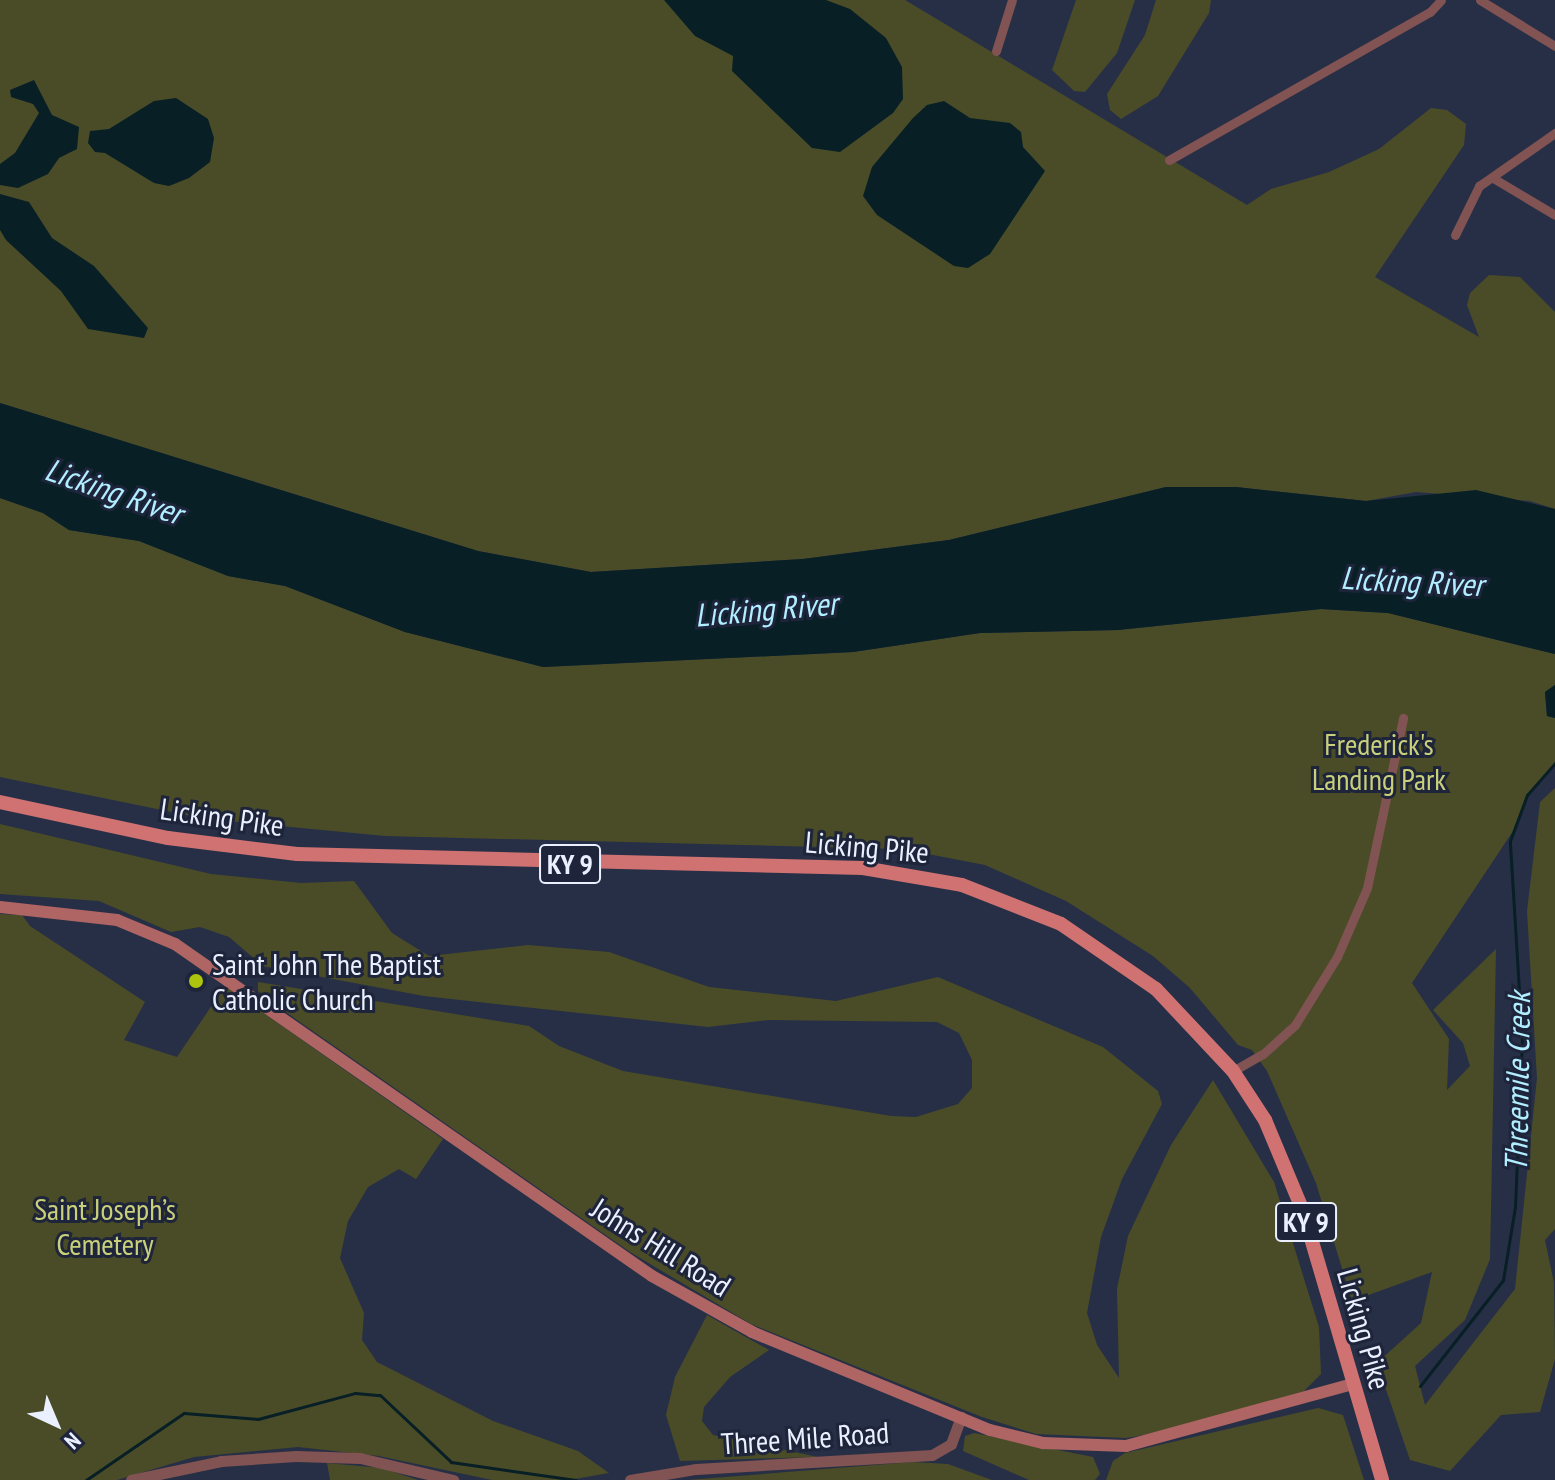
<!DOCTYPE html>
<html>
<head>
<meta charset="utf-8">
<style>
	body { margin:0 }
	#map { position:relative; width:1555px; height:1480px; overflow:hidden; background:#272f46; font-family:"PT Sans Narrow",sans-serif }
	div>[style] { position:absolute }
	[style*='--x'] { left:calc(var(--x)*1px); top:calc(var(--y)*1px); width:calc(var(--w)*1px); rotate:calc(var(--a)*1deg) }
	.green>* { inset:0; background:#4a4c28 }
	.water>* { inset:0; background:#071f25 }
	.stream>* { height:3px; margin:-1.5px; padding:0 1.5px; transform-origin:1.5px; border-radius:1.5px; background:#071f25 }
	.minor>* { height:9px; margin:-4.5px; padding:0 4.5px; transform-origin:4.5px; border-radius:4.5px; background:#815352 }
	.tertiary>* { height:11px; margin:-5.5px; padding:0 5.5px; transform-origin:5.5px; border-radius:5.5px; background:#815352 }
	.secondary>* { height:12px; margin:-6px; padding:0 6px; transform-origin:6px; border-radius:6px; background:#ae6564 }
	.primary>* { height:14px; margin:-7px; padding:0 7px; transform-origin:7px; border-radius:7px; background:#d07271 }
	.dots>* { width:22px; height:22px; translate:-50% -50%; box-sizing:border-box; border:4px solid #1e253b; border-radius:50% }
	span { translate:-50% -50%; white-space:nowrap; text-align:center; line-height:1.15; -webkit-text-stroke:6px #1e253b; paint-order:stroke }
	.shield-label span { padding:2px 6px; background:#1e253b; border:2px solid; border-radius:6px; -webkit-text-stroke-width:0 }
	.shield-label { font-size:28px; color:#eaf0ff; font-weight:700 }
	.park-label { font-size:30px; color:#cad07a }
	.street-label { font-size:30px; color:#eaf0ff }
	.poi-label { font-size:30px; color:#eaf0ff }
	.left { translate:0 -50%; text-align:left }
	.water-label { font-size:32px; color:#b1eeff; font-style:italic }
	.north { position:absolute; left:16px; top:1384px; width:80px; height:80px; -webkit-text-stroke:6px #1e253b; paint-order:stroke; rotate:136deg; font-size:22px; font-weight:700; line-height:32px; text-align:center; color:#eaf0ff }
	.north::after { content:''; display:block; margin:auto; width:28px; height:36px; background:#eaf0ff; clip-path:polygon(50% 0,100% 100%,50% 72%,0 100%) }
</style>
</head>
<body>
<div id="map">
	<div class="green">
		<i style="clip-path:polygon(0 0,905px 0,1247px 205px,1271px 189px,1329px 172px,1379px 149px,1431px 108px,1447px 110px,1466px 124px,1464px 145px,1375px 277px,1479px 337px,1467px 305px,1470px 293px,1489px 275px,1520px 277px,1555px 312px,1555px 509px,1530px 501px,1416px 492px,1366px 501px,1236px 487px,1166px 487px,949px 540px,803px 559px,591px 572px,478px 551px,0 403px)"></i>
		<i style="clip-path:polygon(1076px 0,1135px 0,1117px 53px,1085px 92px,1074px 91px,1052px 70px)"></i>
		<i style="clip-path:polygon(1156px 0,1211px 0,1209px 13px,1158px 96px,1121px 119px,1110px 110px,1107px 94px,1145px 35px)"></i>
		<i style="clip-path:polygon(0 498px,43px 513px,69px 530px,139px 541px,228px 576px,285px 586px,405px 632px,543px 667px,853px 652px,980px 633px,1118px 630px,1321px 609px,1388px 613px,1555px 654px,1555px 685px,1545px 692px,1547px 716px,1555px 718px,1555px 763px,1527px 795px,1513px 831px,1412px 983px,1449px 1039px,1447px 1090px,1470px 1066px,1463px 1043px,1433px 1010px,1496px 949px,1490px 1259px,1465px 1320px,1415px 1366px,1425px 1405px,1515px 1289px,1537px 1078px,1527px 911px,1540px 802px,1555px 788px,1555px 1229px,1545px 1240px,1554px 1283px,1555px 1359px,1540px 1412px,1501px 1415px,1450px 1471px,1410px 1460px,1377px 1363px,1421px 1323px,1432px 1272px,1352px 1301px,1316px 1183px,1267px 1071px,1252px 1050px,1238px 1045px,1190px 988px,1153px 956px,1066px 901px,985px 865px,902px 849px,385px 836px,206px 819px,0 777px)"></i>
		<i style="clip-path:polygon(0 824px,211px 874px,301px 883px,354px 881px,392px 933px,429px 956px,528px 945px,609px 952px,709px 987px,836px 1001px,938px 977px,1103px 1047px,1158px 1091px,1162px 1104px,1122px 1179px,1101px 1237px,1087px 1313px,1097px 1345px,1119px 1378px,1117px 1289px,1128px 1236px,1171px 1145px,1213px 1080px,1274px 1182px,1319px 1327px,1321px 1374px,1304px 1391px,1173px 1430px,1126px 1438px,1036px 1434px,982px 1417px,751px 1324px,630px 1252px,297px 1020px,258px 991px,258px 982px,529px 1026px,559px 1046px,623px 1071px,891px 1116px,916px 1117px,958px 1104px,972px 1088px,972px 1060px,959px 1033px,937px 1022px,769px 1020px,708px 1027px,424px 996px,263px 966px,229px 937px,200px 927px,171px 932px,99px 901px,0 894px)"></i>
		<i style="clip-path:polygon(0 914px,22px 915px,30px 926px,145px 1002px,124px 1040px,177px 1057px,225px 986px,443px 1139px,416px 1179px,399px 1169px,368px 1187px,348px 1221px,340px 1258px,364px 1313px,362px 1340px,377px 1362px,493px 1421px,578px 1451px,609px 1473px,569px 1480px,492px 1480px,379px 1456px,298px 1447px,194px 1457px,117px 1480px,0 1480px)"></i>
		<i style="clip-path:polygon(707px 1315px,769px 1350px,730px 1377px,704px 1407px,702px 1421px,713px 1435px,818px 1457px,680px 1461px,666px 1415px,675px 1377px)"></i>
		<i style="clip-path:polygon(1318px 1408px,1343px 1415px,1364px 1480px,1106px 1480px,1113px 1461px,1125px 1453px)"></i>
		<i style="clip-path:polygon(974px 1433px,1093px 1457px,1100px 1474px,1095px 1480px,1029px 1480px,963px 1451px,965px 1436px)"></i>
		<i style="clip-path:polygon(912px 1462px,948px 1464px,992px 1480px,688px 1480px)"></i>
		<i style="clip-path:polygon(327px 1463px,382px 1468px,418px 1480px,330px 1480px)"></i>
	</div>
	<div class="water">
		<i style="clip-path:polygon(664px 0,826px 0,850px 9px,886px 38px,902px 67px,903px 99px,893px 113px,840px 152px,812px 148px,732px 71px,733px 56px,695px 36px)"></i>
		<i style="clip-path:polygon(34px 80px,52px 115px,79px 127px,77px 149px,59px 158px,48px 174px,18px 188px,0 185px,0 164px,15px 153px,39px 113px,33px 104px,11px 97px,10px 90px)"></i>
		<i style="clip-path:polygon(176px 98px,208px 119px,214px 138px,210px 162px,189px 178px,169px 186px,154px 183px,105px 153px,95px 152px,88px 143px,90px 131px,109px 129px,154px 101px)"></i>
		<i style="clip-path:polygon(944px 101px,970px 118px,1010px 123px,1021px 132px,1023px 147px,1045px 171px,990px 254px,968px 268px,954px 266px,877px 215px,863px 196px,872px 167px,913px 118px,927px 105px)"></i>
		<i style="clip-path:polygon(0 194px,29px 202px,52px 238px,94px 266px,148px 328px,144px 338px,88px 329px,61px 291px,6px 240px,0 230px)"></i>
		<i style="clip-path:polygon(0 403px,478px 551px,591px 572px,803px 559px,949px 540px,1166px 487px,1236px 487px,1366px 501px,1476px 490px,1555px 509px,1555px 654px,1388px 613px,1321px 609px,1118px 630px,980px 633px,853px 652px,543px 667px,405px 632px,285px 586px,228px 576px,139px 541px,69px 530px,43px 513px,0 498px)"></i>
		<i style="clip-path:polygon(1555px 685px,1555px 718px,1547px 716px,1545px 692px)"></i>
	</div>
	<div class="stream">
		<i style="--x:1420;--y:1386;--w:135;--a:-51.9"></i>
		<i style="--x:1503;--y:1280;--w:74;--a:-80.7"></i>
		<i style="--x:1515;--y:1207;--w:167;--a:-87.6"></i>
		<i style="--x:1522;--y:1040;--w:199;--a:-93.5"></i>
		<i style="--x:1510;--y:841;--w:49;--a:-69.7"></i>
		<i style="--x:1527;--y:795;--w:43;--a:-48.8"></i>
		<i style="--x:86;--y:1480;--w:119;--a:-34.4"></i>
		<i style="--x:184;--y:1413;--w:74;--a:4.6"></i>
		<i style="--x:258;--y:1419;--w:100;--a:-15"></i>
		<i style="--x:355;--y:1393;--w:25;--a:5"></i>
		<i style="--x:380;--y:1395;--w:98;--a:43.3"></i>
		<i style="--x:451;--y:1462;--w:126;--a:8.2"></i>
	</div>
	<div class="minor">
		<i style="--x:1480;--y:0;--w:88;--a:31.5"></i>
		<i style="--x:996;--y:51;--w:53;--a:-72.6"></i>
		<i style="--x:1169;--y:160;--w:300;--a:-29.6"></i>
		<i style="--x:1430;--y:12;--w:16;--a:-47"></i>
		<i style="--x:1493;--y:178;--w:72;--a:30.8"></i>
		<i style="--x:1455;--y:235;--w:55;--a:-63.9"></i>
		<i style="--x:1479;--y:186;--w:93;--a:-34.9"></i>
		<i style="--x:1233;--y:1071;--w:34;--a:-30"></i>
		<i style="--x:1263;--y:1054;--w:43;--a:-42.2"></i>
		<i style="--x:1295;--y:1025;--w:80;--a:-58.3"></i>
		<i style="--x:1337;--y:957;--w:75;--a:-66.5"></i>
		<i style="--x:1367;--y:888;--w:174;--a:-78"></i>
	</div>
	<div class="tertiary">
		<i style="--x:131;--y:1480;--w:92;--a:-11.9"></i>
		<i style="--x:221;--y:1461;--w:75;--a:-3.8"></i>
		<i style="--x:296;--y:1456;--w:64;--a:1.8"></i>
		<i style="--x:360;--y:1458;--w:96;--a:13.3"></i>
		<i style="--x:630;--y:1480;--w:67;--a:-9.5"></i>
		<i style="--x:696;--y:1469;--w:236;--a:-3.4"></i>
		<i style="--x:932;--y:1455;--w:22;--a:-30"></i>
		<i style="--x:951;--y:1444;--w:29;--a:-70"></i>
	</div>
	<div class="secondary">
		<i style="--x:0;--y:907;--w:118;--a:6.3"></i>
		<i style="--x:117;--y:920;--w:63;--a:22.5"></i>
		<i style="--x:175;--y:944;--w:581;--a:34.84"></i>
		<i style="--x:652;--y:1276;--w:115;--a:29.2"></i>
		<i style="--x:752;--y:1332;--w:257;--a:22.4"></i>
		<i style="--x:990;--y:1430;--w:55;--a:13.8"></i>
		<i style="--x:1043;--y:1443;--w:83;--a:2.1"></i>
		<i style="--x:1126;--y:1446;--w:235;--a:-15.3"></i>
	</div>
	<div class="primary">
		<i style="--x:0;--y:802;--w:172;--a:12.1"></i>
		<i style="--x:168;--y:838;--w:130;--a:7.1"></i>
		<i style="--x:297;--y:854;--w:566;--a:1.42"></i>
		<i style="--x:863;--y:868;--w:100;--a:9.7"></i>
		<i style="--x:962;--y:885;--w:106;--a:21.5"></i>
		<i style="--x:1061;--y:924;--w:115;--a:34.4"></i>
		<i style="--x:1156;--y:989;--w:112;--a:46.8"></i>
		<i style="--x:1233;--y:1071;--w:59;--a:56.9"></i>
		<i style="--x:1265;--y:1120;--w:99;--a:67.3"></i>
		<i style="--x:1303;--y:1211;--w:280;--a:73.6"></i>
	</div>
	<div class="dots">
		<i style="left:196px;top:981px;background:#adc60d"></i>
	</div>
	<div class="shield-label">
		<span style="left:570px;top:864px">KY 9</span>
		<span style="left:1306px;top:1222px">KY 9</span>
	</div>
	<div class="park-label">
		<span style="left:1379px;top:761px">Frederick's<br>Landing Park</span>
		<span style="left:105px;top:1226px">Saint Joseph’s<br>Cemetery</span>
	</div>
	<div class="street-label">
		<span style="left:222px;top:817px;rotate:8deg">Licking Pike</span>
		<span style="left:867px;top:847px;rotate:5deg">Licking Pike</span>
		<span style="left:661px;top:1247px;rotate:32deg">Johns Hill Road</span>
		<span style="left:1364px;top:1329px;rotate:74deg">Licking Pike</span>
		<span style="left:805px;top:1438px;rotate:-4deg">Three Mile Road</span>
	</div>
	<div class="poi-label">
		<span class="left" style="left:212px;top:981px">Saint John The Baptist<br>Catholic Church</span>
	</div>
	<div class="water-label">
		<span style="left:114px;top:491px;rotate:19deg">Licking River</span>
		<span style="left:1412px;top:581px;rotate:3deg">Licking River</span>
		<span style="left:766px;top:609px;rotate:-5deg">Licking River</span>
		<span style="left:1517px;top:1082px;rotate:-89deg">Threemile Creek</span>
	</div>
	<div class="north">N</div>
</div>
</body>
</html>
